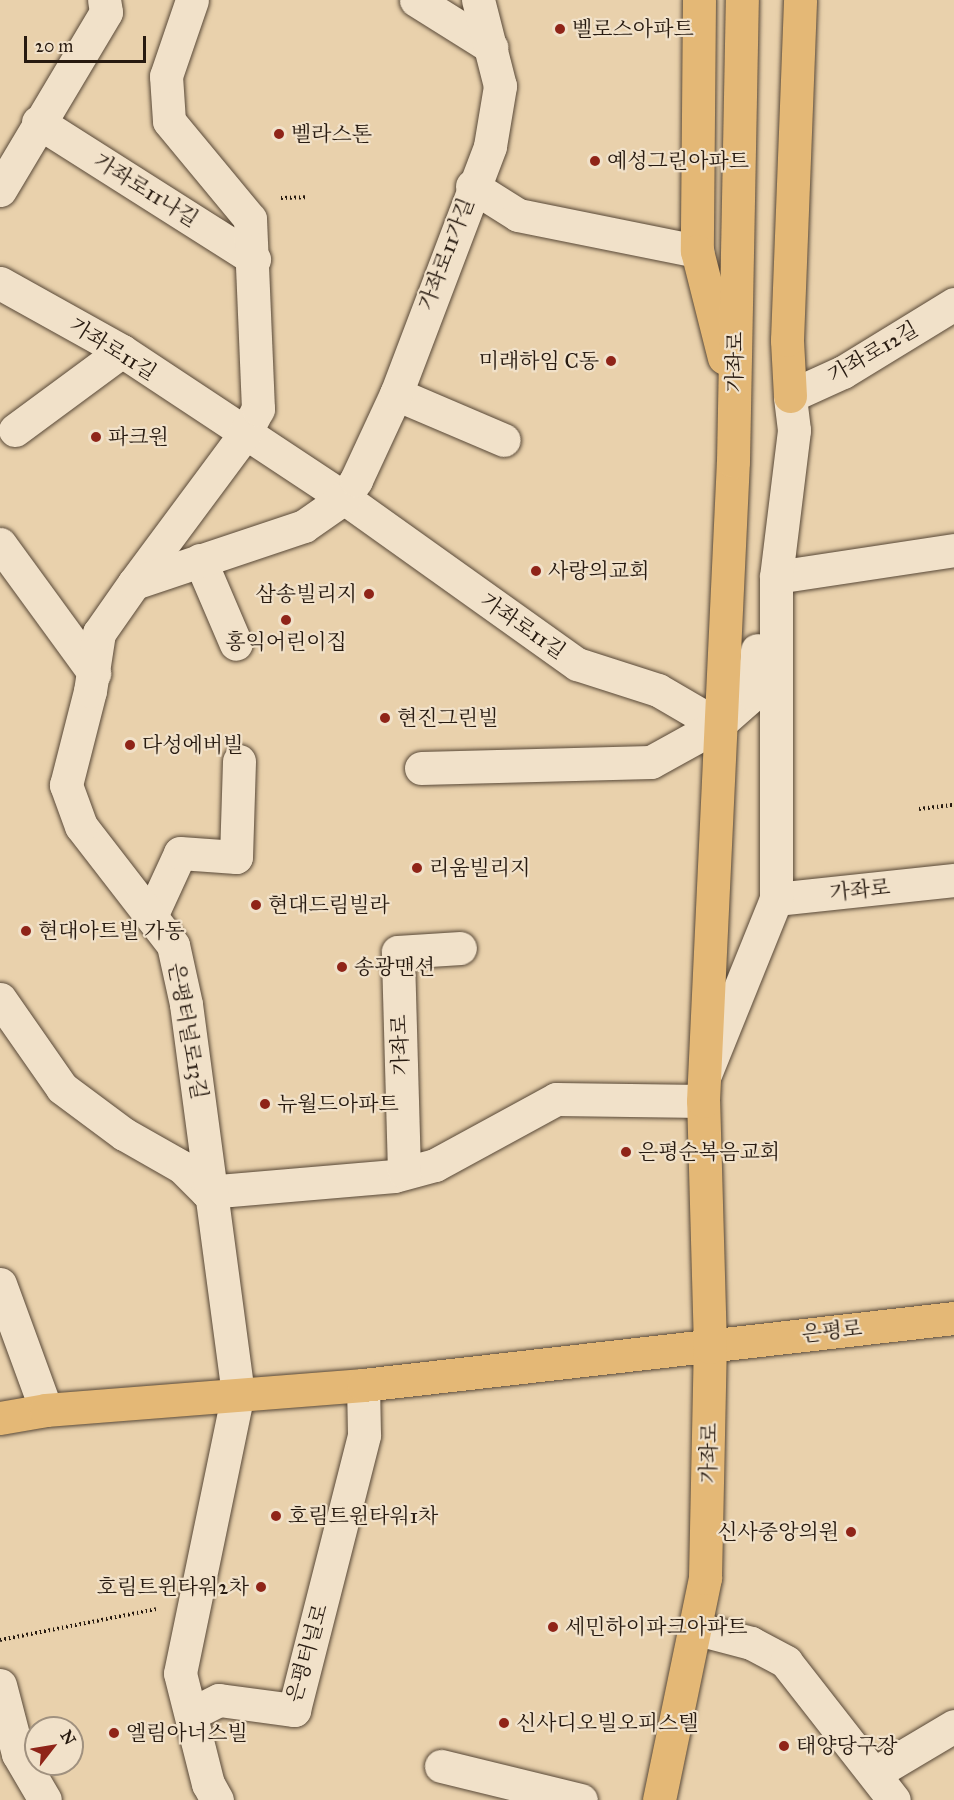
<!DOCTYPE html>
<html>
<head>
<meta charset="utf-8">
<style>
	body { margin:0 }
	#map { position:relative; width:954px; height:1800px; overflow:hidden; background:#e9d1ac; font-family:"IM FELL Great Primer","Noto Serif KR",serif }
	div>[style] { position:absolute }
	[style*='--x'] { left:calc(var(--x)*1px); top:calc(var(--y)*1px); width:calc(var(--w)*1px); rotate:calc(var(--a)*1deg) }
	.path>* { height:4px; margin-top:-2px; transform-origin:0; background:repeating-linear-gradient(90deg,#271a10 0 1.5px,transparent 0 4.5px) }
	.roads { filter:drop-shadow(0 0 2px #584837) drop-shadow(0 0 2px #584837) }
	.minor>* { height:33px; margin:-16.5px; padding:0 16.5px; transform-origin:16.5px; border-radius:16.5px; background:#f1e1c9 }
	.major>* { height:33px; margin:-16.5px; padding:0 16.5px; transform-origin:16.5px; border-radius:16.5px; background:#e4b876 }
	.dots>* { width:16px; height:16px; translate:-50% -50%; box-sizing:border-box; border:3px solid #f1e1c9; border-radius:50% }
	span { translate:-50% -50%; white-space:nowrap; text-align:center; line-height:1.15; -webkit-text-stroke:4.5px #f1e1c9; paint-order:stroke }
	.poi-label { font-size:21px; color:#271a10 }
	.left { translate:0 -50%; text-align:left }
	.right { translate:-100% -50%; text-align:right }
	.street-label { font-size:21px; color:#271a10 }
	.north { position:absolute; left:24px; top:1716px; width:60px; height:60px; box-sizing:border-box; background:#f1e1c9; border:2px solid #a0917f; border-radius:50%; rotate:59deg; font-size:16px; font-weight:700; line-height:24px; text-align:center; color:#271a10 }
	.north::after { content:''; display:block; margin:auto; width:21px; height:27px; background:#8f2418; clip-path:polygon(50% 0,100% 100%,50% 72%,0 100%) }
	.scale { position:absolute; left:24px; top:36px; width:122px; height:27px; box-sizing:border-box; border:3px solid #271a10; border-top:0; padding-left:8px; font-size:18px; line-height:21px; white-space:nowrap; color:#271a10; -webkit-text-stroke:4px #f1e1c9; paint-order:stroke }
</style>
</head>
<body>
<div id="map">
	<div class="path">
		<i style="--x:281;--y:198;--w:25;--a:-2"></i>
		<i style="--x:919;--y:809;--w:35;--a:-7"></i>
		<i style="--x:0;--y:1640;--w:159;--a:-11.2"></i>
	</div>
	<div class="roads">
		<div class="minor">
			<i style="--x:416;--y:0;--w:89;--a:32.1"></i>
			<i style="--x:38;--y:122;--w:256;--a:32.4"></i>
			<i style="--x:472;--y:186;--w:54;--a:32.2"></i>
			<i style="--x:518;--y:215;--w:183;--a:11.4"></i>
			<i style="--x:0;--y:190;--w:207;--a:-59.2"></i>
			<i style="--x:106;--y:12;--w:12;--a:-99"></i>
			<i style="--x:0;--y:283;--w:140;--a:29.1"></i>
			<i style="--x:122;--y:351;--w:266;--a:33.5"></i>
			<i style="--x:344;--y:498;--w:286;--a:35.5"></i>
			<i style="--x:577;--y:664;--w:85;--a:17.8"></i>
			<i style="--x:658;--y:690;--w:69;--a:30.3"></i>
			<i style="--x:396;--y:394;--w:117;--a:23.1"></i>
			<i style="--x:790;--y:396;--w:58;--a:-24.4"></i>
			<i style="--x:843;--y:372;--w:130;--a:-31.5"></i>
			<i style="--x:15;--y:430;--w:133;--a:-36.4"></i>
			<i style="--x:0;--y:544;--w:160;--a:53.9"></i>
			<i style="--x:200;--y:560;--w:91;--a:66.8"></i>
			<i style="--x:776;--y:577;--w:180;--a:-8.6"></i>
			<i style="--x:134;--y:583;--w:184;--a:-53.4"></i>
			<i style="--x:244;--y:435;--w:30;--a:-62"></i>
			<i style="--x:258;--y:409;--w:190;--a:-92.4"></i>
			<i style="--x:250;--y:219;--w:127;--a:-129.6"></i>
			<i style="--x:169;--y:121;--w:45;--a:-93.8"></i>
			<i style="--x:166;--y:76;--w:80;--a:-71.1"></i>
			<i style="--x:421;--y:768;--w:230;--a:-1.5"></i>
			<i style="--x:651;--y:762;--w:77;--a:-28.9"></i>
			<i style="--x:718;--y:725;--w:47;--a:-41.5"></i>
			<i style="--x:753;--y:694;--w:44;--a:-84.8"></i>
			<i style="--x:776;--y:899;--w:179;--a:-6.1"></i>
			<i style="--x:152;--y:914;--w:67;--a:-65.3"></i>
			<i style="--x:180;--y:853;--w:56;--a:4.1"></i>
			<i style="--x:236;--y:857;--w:96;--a:-88.2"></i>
			<i style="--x:0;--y:999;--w:108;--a:55.1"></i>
			<i style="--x:62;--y:1088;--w:77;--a:36.6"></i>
			<i style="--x:124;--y:1134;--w:67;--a:29.6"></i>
			<i style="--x:182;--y:1167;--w:35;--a:45"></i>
			<i style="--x:207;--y:1192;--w:188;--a:-4.9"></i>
			<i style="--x:394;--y:1176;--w:42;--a:-15"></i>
			<i style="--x:435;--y:1165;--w:138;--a:-28.6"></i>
			<i style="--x:556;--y:1099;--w:147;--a:0.8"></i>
			<i style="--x:706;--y:1072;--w:187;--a:-68"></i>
			<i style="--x:776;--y:899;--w:322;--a:-90"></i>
			<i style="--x:776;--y:577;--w:148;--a:-83"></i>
			<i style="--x:794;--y:430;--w:34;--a:-97"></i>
			<i style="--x:404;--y:1172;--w:220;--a:-91.6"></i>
			<i style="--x:398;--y:952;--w:62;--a:-3.7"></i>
			<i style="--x:0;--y:1284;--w:134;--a:69.9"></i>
			<i style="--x:698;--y:1629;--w:55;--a:14.8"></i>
			<i style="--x:751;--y:1643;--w:40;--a:28"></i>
			<i style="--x:786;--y:1662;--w:175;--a:52"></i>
			<i style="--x:0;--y:1685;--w:71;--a:75.4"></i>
			<i style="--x:18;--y:1754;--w:53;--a:59.6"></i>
			<i style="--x:191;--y:1714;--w:31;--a:-27"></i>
			<i style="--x:219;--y:1700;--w:76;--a:7.6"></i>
			<i style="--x:294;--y:1710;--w:284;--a:-75.7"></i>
			<i style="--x:364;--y:1435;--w:50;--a:-91.1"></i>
			<i style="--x:441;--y:1766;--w:144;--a:13.7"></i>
			<i style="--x:875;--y:1773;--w:92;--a:-30.7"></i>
			<i style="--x:217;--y:1800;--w:18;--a:-119"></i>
			<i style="--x:208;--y:1784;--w:114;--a:-104.2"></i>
			<i style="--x:180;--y:1673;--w:285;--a:-78.3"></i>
			<i style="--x:238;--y:1394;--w:393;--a:-97.6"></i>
			<i style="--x:186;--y:1004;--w:60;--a:-102.4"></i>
			<i style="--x:173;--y:945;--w:150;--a:-127.7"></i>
			<i style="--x:81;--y:826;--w:44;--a:-110.1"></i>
			<i style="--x:66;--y:785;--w:97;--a:-75.7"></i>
			<i style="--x:90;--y:691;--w:59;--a:-81.2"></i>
			<i style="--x:99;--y:633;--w:61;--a:-55"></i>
			<i style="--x:134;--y:583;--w:179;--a:-18.5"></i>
			<i style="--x:304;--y:526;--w:49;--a:-35"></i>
			<i style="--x:344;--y:498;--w:22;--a:-56"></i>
			<i style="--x:356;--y:480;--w:95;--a:-65.1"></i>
			<i style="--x:396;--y:394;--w:265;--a:-69.2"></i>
			<i style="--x:490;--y:146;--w:61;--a:-80.5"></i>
			<i style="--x:500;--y:86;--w:89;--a:-104.3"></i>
		</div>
		<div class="major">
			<i style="--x:699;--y:0;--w:251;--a:90.5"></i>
			<i style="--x:697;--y:251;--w:110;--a:75.8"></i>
			<i style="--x:790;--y:396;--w:56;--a:-93.1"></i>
			<i style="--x:787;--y:340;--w:340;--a:-87.8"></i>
			<i style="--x:0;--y:1418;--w:47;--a:-9.9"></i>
			<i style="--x:46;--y:1410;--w:318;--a:-4.5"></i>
			<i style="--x:363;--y:1385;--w:595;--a:-6.47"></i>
			<i style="--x:659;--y:1800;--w:227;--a:-78.3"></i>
			<i style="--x:705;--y:1578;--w:231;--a:-88.8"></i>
			<i style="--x:710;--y:1347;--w:246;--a:-91.6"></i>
			<i style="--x:703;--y:1101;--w:641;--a:-87.32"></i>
			<i style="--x:733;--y:461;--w:461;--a:-88.9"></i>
		</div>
	</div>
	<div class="dots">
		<i style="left:560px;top:29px;background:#8f2418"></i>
		<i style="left:279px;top:134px;background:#8f2418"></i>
		<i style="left:595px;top:161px;background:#8f2418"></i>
		<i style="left:611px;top:361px;background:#8f2418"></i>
		<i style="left:96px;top:437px;background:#8f2418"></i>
		<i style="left:536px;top:571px;background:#8f2418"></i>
		<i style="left:369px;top:594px;background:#8f2418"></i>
		<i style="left:286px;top:620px;background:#8f2418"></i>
		<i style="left:385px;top:718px;background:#8f2418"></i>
		<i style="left:130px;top:745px;background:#8f2418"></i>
		<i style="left:417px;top:868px;background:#8f2418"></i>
		<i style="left:256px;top:905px;background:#8f2418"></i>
		<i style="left:26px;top:931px;background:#8f2418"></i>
		<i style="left:342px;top:967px;background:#8f2418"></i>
		<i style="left:265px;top:1104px;background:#8f2418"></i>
		<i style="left:626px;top:1152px;background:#8f2418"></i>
		<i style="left:276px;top:1516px;background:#8f2418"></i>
		<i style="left:851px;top:1532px;background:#8f2418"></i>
		<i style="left:261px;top:1587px;background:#8f2418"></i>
		<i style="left:553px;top:1627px;background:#8f2418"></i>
		<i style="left:504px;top:1723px;background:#8f2418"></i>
		<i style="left:114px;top:1733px;background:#8f2418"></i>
		<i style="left:784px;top:1746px;background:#8f2418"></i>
	</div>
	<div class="poi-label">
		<span class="left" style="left:572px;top:29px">벨로스아파트</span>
		<span class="left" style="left:291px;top:134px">벨라스톤</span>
		<span class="left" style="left:607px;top:161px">예성그린아파트</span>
		<span class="right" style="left:599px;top:361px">미래하임 C동</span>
		<span class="left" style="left:108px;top:437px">파크원</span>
		<span class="left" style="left:548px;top:571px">사랑의교회</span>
		<span class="right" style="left:357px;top:594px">삼송빌리지</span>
		<span style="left:286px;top:642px">홍익어린이집</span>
		<span class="left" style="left:397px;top:718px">현진그린빌</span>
		<span class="left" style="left:142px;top:745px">다성에버빌</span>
		<span class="left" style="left:429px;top:868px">리움빌리지</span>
		<span class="left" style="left:268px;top:905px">현대드림빌라</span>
		<span class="left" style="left:38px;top:931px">현대아트빌 가동</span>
		<span class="left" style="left:354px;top:967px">송광맨션</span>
		<span class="left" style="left:277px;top:1104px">뉴월드아파트</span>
		<span class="left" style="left:638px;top:1152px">은평순복음교회</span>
		<span class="left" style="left:288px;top:1516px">호림트윈타워1차</span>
		<span class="right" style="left:839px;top:1532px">신사중앙의원</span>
		<span class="right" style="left:249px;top:1587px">호림트윈타워2차</span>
		<span class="left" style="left:565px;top:1627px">세민하이파크아파트</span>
		<span class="left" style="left:516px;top:1723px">신사디오빌오피스텔</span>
		<span class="left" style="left:126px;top:1733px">엘림아너스빌</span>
		<span class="left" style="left:796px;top:1746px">태양당구장</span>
	</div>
	<div class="street-label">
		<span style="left:146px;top:190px;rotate:32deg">가좌로11나길</span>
		<span style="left:446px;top:254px;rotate:-69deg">가좌로11가길</span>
		<span style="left:113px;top:349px;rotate:32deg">가좌로11길</span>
		<span style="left:873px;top:352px;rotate:-30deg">가좌로12길</span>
		<span style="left:735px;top:362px;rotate:-89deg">가좌로</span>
		<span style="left:523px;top:626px;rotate:35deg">가좌로11길</span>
		<span style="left:860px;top:890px;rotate:-6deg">가좌로</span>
		<span style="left:188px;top:1031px;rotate:80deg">은평터널로13길</span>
		<span style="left:400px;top:1045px;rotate:-92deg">가좌로</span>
		<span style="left:832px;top:1331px;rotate:-6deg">은평로</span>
		<span style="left:709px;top:1453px;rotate:-89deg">가좌로</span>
		<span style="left:307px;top:1653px;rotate:-74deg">은평터널로</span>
	</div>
	<div class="north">N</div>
	<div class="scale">20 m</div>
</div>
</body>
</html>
